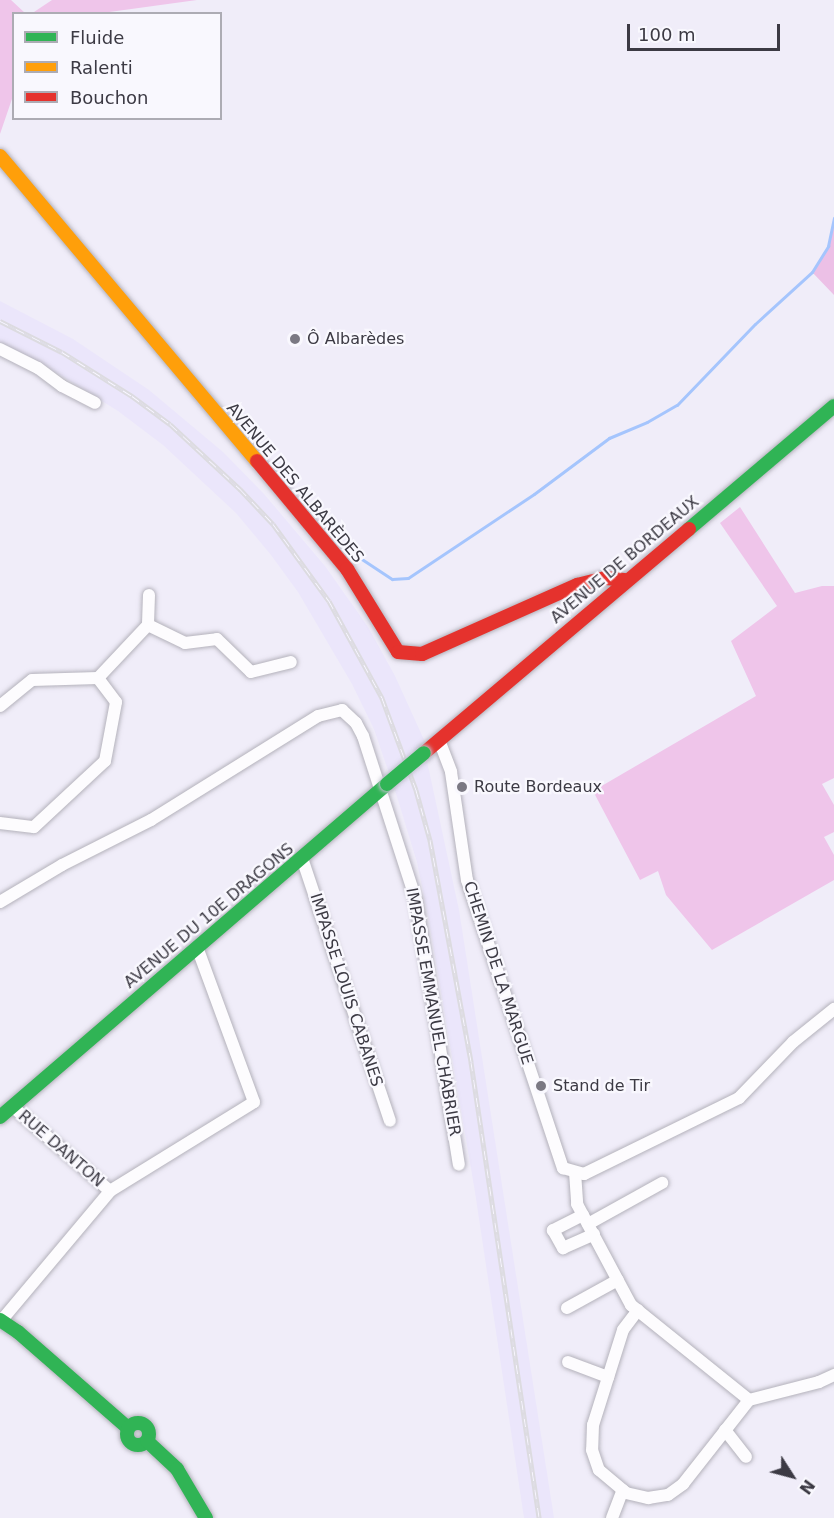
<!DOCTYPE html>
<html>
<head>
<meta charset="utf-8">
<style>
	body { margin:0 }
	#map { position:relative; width:834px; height:1518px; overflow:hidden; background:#f0edf9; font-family:"DejaVu Sans",sans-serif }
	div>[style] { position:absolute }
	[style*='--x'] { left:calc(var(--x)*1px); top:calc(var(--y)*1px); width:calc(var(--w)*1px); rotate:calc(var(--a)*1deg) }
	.built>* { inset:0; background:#ebe6fb }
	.green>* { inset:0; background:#efc5ea }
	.forest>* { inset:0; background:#ecc0e6 }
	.stream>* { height:3px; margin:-1.5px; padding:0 1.5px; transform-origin:1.5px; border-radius:1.5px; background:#a5c5fd }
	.roads { filter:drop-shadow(0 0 2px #b4b2bb) drop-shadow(0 0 2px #b4b2bb) }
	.street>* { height:12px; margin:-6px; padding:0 6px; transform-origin:6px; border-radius:6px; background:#fdfcfe }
	.fast>* { height:14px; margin:-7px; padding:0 7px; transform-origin:7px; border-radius:7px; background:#30b455 }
	.fast>.ring { margin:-7px; padding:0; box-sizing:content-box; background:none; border:14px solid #30b455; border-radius:50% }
	.slow>* { height:14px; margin:-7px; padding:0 7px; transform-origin:7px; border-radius:7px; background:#ff9f0a }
	.jam>* { height:14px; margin:-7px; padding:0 7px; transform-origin:7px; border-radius:7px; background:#e5322d }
	.rail>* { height:5px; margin-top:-2.5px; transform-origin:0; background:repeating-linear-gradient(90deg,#f9f8fe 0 9px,#dcdbe0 0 18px); box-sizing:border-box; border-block:2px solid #dcdbe0 }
	.bridges { filter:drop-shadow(0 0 2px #c1c1ce) drop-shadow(0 0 2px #c1c1ce) }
	.fast-bridge>* { height:14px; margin:-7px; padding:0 7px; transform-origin:7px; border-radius:7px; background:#30b455 }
	.dots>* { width:16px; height:16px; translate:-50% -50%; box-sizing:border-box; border:3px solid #f9f8fe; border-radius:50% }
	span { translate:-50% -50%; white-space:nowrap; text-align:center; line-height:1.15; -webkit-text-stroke:4.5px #f9f8fe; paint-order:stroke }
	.poi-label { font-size:16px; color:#3c3a44 }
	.left { translate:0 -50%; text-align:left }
	.street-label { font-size:16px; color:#3c3a44 }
	.legend { position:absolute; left:12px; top:12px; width:210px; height:108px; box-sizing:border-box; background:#f9f8fe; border:2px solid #adacb4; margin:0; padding:8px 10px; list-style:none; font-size:18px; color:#3c3a44 }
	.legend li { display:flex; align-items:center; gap:12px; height:30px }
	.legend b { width:30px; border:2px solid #adacb4 }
	.north { position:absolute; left:762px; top:1446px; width:60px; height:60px; -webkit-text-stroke:4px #f9f8fe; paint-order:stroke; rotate:126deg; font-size:16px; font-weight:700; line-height:24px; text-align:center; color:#3c3a44 }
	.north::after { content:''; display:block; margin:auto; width:21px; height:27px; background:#3c3a44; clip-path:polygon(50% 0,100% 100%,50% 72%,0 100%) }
	.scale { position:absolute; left:627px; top:24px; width:153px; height:27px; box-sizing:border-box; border:3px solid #3c3a44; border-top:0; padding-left:8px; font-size:18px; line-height:21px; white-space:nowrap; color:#3c3a44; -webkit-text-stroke:4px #f9f8fe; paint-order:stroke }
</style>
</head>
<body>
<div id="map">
	<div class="built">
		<i style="clip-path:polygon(0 301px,73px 339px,149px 390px,223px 452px,264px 494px,325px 566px,368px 627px,395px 676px,425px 742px,389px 773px,374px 729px,352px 684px,298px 592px,271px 555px,236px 513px,163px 445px,118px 411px,41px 363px,0 344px)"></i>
		<i style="clip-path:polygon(427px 761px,459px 910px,554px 1518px,524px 1518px,475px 1192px,428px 916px,417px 862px,394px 787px)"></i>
	</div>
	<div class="green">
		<i style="clip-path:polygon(0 0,11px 0,25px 13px,14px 14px,13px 96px,0 134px)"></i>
		<i style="clip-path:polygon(52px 0,197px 0,102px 13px,31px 14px)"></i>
		<i style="clip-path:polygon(740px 507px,795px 593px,822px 586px,834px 586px,834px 778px,822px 784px,834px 805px,834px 832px,824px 837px,834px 855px,834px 880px,712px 950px,666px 895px,658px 871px,640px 880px,593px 791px,756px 696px,731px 641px,777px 606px,720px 523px)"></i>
	</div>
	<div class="forest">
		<i style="clip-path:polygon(834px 218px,834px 295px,812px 272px,828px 246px)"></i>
	</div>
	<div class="stream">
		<i style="--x:348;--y:550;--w:53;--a:33.4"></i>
		<i style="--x:392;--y:579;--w:16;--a:-4"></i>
		<i style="--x:408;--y:578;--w:151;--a:-33.7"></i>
		<i style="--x:534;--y:494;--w:94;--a:-36.7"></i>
		<i style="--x:609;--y:438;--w:41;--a:-22.8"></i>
		<i style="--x:647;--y:422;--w:34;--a:-30"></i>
		<i style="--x:677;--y:405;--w:112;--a:-46.1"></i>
		<i style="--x:755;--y:324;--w:77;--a:-42.4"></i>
		<i style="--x:812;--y:272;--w:31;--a:-58"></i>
		<i style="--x:828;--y:246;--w:29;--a:-78"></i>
	</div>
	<div class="roads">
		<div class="street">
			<i style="--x:0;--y:349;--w:42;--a:26.6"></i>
			<i style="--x:38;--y:368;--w:30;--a:37"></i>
			<i style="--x:62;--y:386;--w:37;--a:27"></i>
			<i style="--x:149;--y:595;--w:30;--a:92"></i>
			<i style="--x:148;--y:625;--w:41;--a:25.9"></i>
			<i style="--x:185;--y:643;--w:32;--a:-7"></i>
			<i style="--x:217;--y:639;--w:47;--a:44.1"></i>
			<i style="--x:251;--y:672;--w:41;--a:-14"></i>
			<i style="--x:0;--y:706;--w:41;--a:-39.1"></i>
			<i style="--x:32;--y:680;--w:66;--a:-1.7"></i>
			<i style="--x:439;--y:740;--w:34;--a:69"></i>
			<i style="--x:451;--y:772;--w:109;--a:81.6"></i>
			<i style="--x:467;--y:880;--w:304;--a:71.6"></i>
			<i style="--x:563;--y:1168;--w:22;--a:16"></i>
			<i style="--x:584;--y:1174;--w:173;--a:-26.1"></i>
			<i style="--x:739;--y:1098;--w:78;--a:-46"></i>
			<i style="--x:793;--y:1042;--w:53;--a:-38.8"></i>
			<i style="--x:0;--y:823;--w:34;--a:7"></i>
			<i style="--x:34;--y:827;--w:97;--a:-42.9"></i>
			<i style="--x:105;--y:761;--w:60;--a:-79.4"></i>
			<i style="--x:116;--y:702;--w:30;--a:-127"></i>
			<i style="--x:98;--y:678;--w:73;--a:-46.7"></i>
			<i style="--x:302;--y:858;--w:277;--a:71.5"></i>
			<i style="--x:0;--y:902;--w:72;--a:-30.8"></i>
			<i style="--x:62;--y:865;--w:100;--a:-26.8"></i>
			<i style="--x:151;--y:820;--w:197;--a:-31.9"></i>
			<i style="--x:318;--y:716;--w:25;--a:-14"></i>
			<i style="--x:342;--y:710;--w:19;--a:43"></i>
			<i style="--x:356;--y:723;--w:15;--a:62"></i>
			<i style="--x:363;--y:736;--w:172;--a:72.1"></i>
			<i style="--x:416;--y:900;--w:268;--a:80.8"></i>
			<i style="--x:13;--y:1107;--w:128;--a:40.9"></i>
			<i style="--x:575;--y:1172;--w:32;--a:86"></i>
			<i style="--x:577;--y:1204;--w:115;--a:61.9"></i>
			<i style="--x:631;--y:1305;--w:151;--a:38.8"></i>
			<i style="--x:749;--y:1400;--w:72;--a:-14.4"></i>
			<i style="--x:819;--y:1382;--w:17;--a:-25"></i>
			<i style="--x:583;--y:1215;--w:34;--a:153"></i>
			<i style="--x:553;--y:1230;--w:21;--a:61"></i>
			<i style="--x:563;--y:1248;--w:34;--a:-24"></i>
			<i style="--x:588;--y:1224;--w:85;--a:-29"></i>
			<i style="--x:567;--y:1308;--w:58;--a:-28.8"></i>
			<i style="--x:638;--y:1310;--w:25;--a:127"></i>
			<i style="--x:623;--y:1330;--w:100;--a:107.5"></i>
			<i style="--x:593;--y:1425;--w:25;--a:92"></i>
			<i style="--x:592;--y:1450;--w:21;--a:71"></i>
			<i style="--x:599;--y:1470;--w:35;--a:40"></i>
			<i style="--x:626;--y:1493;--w:23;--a:13"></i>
			<i style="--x:648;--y:1498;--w:20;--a:-9"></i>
			<i style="--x:668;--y:1495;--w:19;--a:-36"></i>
			<i style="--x:683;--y:1484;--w:107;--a:-51.8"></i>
			<i style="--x:1;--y:1321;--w:170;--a:-50"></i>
			<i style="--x:110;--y:1191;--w:169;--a:-31.7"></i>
			<i style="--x:254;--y:1102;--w:165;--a:-110.2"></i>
			<i style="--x:568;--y:1362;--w:43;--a:20.6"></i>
			<i style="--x:725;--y:1430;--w:34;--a:52"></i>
			<i style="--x:612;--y:1518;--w:30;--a:-69"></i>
		</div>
		<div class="fast">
			<i style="--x:689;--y:529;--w:190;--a:-40.3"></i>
			<i style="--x:0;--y:1117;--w:511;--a:-40.71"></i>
			<i style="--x:0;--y:1320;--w:22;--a:34"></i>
			<i style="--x:18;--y:1332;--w:146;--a:41.1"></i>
			<i class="ring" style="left:127px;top:1423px;width:8px;height:8px"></i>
			<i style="--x:147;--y:1441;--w:41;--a:43"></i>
			<i style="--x:177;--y:1469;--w:57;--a:59.4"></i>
		</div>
		<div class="slow">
			<i style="--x:0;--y:156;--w:399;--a:49.9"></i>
		</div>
		<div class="jam">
			<i style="--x:257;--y:461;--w:141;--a:50.2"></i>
			<i style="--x:347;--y:569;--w:97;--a:58.4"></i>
			<i style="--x:398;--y:652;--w:24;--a:5"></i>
			<i style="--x:422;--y:654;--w:170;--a:-24"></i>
			<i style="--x:577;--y:585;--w:30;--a:-14"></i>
			<i style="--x:606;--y:578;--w:20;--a:6"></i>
			<i style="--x:424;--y:753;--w:347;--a:-40.2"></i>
		</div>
	</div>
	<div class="rail">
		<i style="--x:0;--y:321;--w:69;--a:26.6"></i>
		<i style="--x:62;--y:352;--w:83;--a:32.2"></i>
		<i style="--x:132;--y:396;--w:47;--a:36.4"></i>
		<i style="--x:170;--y:424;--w:96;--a:42.9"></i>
		<i style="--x:240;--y:489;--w:48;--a:46.7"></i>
		<i style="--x:273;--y:524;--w:95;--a:54"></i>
		<i style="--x:329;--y:601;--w:111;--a:61.3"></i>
		<i style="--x:382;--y:698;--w:98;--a:69.7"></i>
		<i style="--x:416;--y:790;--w:52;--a:74.4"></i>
		<i style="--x:430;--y:840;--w:226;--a:79.5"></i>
		<i style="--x:471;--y:1062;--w:461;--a:81.5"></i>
	</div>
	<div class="bridges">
		<div class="fast-bridge">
			<i style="--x:387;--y:784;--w:48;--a:-40"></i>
		</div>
	</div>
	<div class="dots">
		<i style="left:295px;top:339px;background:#7b7983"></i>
		<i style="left:462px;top:787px;background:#7b7983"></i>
		<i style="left:541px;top:1086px;background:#7b7983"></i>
	</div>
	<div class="poi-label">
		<span class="left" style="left:307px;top:339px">Ô Albarèdes</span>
		<span class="left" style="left:474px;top:787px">Route Bordeaux</span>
		<span class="left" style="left:553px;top:1086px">Stand de Tir</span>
	</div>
	<div class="street-label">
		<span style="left:295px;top:483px;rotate:50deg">AVENUE DES ALBARÈDES</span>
		<span style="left:625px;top:560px;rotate:-40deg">AVENUE DE BORDEAUX</span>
		<span style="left:209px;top:916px;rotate:-40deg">AVENUE DU 10E DRAGONS</span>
		<span style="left:498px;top:973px;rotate:72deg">CHEMIN DE LA MARGUE</span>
		<span style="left:346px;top:990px;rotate:72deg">IMPASSE LOUIS CABANES</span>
		<span style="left:433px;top:1012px;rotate:80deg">IMPASSE EMMANUEL CHABRIER</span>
		<span style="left:61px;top:1149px;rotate:41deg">RUE DANTON</span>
	</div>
	<ul class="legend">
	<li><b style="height:8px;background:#30b455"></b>Fluide</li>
	<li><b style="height:8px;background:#ff9f0a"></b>Ralenti</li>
	<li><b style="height:8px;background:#e5322d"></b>Bouchon</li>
	</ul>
	<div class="north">N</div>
	<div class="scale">100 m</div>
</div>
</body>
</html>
